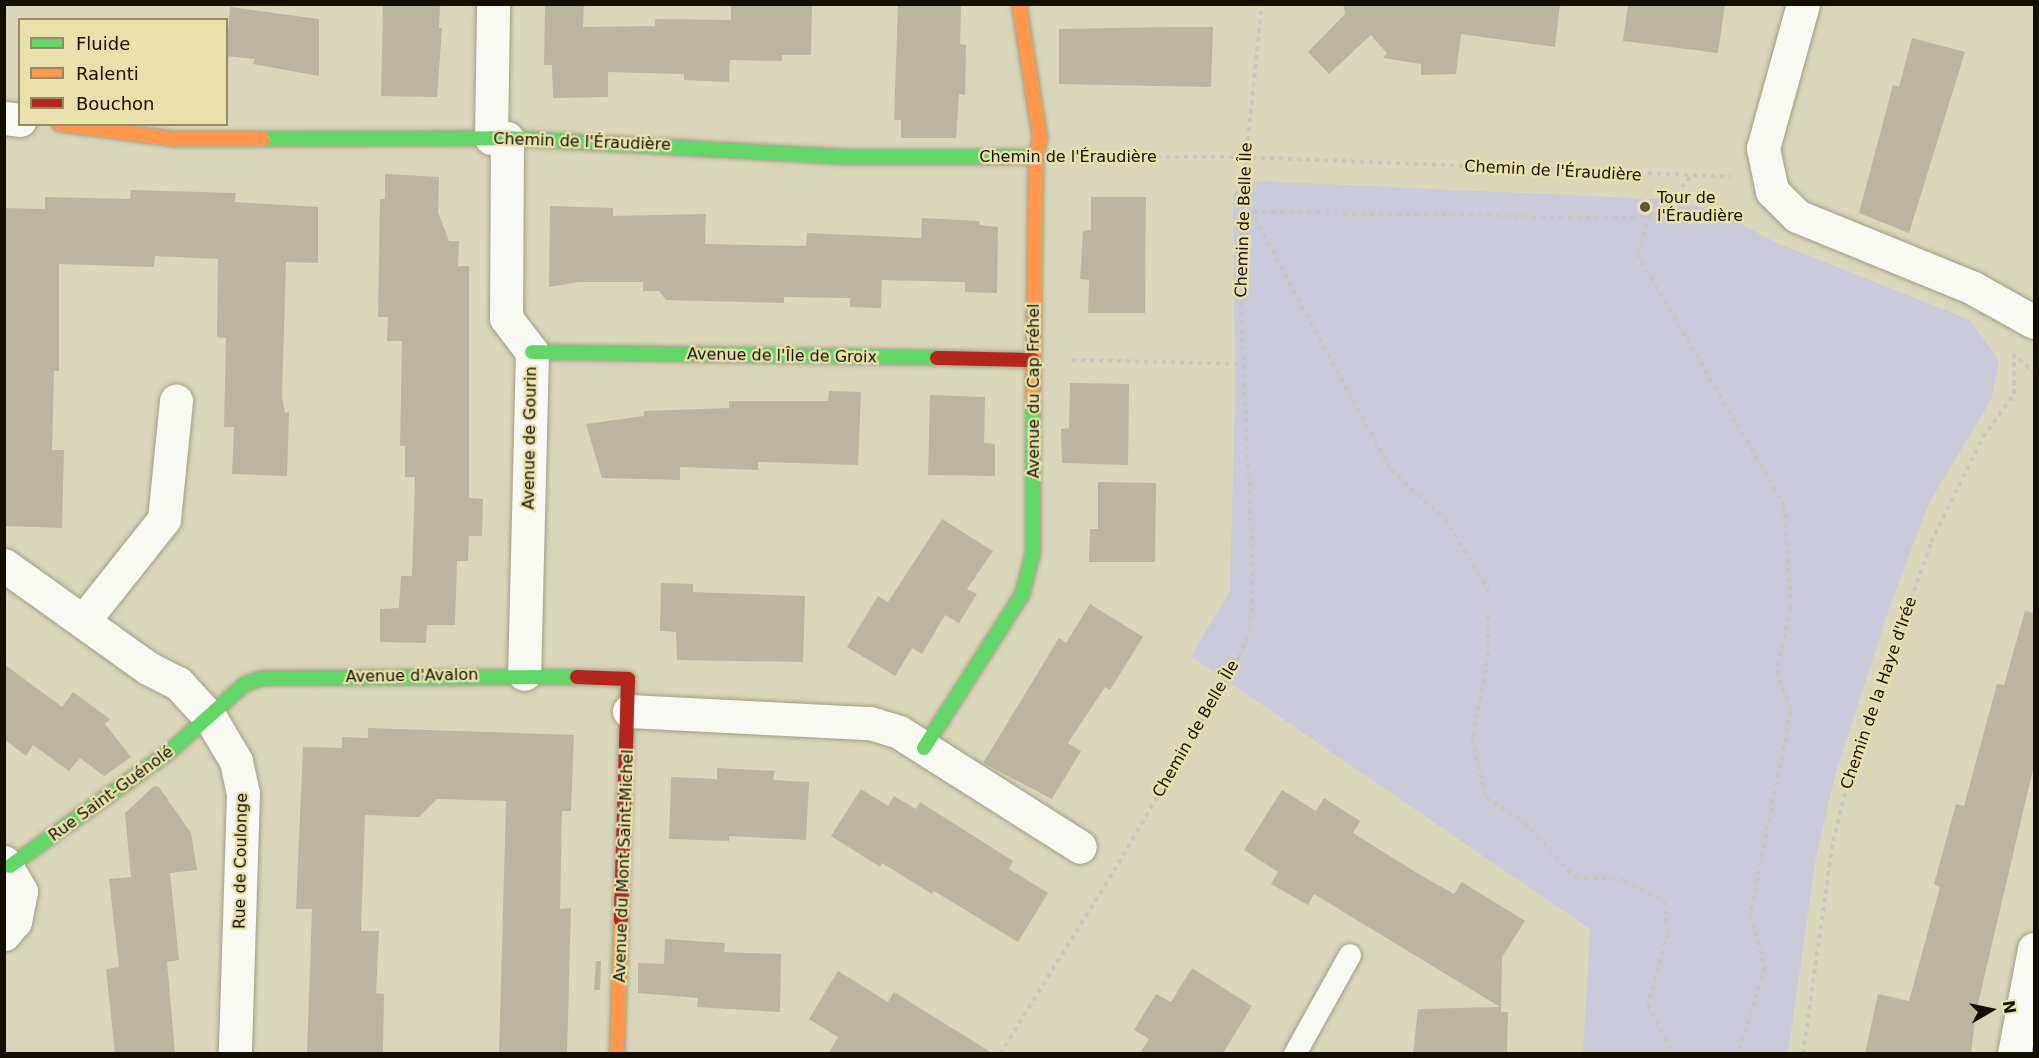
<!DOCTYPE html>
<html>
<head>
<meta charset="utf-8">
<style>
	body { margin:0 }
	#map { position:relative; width:2039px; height:1058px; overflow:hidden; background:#dad6b9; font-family:"DejaVu Sans",sans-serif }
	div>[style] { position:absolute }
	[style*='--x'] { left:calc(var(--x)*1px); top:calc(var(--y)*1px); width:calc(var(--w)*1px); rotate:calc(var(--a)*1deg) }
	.green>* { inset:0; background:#c9c9da }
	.building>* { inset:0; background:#bbb49e }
	.path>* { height:4px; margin-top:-2px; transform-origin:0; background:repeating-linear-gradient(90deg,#c8c7be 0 4.5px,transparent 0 9px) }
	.roads { filter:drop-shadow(0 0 2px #a19e88) drop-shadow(0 0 2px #a19e88) }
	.lane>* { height:22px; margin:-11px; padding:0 11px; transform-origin:11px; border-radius:11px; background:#f9f9f4 }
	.street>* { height:33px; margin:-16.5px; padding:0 16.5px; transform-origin:16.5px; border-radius:16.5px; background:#f9f9f4 }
	.fast>* { height:14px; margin:-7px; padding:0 7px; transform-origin:7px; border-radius:7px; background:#63d668 }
	.slow>* { height:14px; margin:-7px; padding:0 7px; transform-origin:7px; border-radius:7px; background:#ff974d }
	.jam>* { height:14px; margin:-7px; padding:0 7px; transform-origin:7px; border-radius:7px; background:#b3261e }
	.dots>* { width:16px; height:16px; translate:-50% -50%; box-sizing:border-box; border:3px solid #e8e1ab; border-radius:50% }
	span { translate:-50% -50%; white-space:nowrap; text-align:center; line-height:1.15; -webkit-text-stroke:4.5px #e8e1ab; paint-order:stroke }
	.street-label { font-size:16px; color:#120f00 }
	.poi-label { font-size:16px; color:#120f00 }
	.left { translate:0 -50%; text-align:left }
	.frame { position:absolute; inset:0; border:6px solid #120f00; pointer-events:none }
	.legend { position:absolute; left:18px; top:18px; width:210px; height:108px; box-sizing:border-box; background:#e8e1ab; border:2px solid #928d67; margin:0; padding:8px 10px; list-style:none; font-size:18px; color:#120f00 }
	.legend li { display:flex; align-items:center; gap:12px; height:30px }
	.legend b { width:30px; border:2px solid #928d67 }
	.north { position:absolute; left:1961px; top:980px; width:60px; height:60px; -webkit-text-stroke:4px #e8e1ab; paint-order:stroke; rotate:81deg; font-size:16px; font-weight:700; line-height:24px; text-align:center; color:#120f00 }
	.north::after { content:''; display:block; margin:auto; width:21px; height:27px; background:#120f00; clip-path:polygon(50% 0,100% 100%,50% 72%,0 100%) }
</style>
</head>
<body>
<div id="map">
	<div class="green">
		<i style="clip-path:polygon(1260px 181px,1675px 200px,1720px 213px,1779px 244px,1970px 320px,1999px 361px,1991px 400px,1929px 503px,1891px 603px,1836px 772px,1816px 856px,1788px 1053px,1583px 1053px,1590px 929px,1191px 656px,1230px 591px,1235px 393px,1233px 193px)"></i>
	</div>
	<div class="building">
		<i style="clip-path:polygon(383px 4px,440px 4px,439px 28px,442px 28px,437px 97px,381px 96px)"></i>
		<i style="clip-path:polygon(545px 4px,584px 4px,583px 27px,655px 26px,655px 19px,731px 20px,731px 4px,812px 4px,811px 55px,782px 55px,782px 61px,730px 60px,729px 82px,684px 80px,684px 74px,608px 72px,608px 97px,553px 98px,552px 65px,544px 65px)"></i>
		<i style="clip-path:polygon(898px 4px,961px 4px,960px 44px,966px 45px,965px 95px,959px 94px,956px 138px,901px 138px,901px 120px,894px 120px)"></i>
		<i style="clip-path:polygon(1343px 4px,1560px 4px,1555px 47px,1461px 34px,1456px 74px,1421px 75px,1421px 64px,1383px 58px,1387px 53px,1371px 35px,1329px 74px,1308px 52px,1345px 14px)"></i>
		<i style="clip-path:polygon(1628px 4px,1725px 4px,1718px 53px,1623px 41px)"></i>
		<i style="clip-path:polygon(230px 7px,319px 19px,319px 76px,253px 64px,255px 59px,226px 56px)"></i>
		<i style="clip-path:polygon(1174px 27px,1213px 27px,1211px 87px,1059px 84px,1059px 29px)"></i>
		<i style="clip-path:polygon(1912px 38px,1965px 52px,1909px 233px,1859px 213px,1893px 85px,1899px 87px)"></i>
		<i style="clip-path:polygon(385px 174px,439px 177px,438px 212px,449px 241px,459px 241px,458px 266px,469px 266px,469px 498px,483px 499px,482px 536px,469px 536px,468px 561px,457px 561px,455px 625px,427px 625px,426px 643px,380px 642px,380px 609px,399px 608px,401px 576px,412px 576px,415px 477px,405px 477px,405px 446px,400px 446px,402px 341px,387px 341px,388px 317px,378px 317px,380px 199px,385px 199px)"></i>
		<i style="clip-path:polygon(131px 190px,236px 193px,235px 202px,318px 207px,318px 263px,286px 262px,282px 396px,285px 413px,289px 412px,287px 476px,232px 474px,234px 427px,224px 427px,226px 338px,217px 337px,218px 259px,155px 256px,154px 267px,59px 264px,59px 371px,54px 371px,52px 450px,64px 450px,62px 528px,4px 526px,4px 208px,45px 209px,45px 197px,130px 199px)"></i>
		<i style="clip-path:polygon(1091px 197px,1146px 197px,1145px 313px,1088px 313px,1089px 280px,1080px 279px,1083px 231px,1091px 230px)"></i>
		<i style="clip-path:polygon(550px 206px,613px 208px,613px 216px,706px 214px,705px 244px,806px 246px,807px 233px,921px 238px,922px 218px,979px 221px,980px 225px,998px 227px,997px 293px,965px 292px,965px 282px,882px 280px,881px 308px,850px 307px,850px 298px,784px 297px,784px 303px,666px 300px,659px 291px,643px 291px,643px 282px,579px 282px,549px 287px)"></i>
		<i style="clip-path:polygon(1070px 383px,1129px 384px,1128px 465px,1062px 463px,1061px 429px,1069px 428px)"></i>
		<i style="clip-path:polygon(829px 391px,861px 392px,858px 465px,758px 462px,758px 470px,680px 467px,680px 480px,602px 478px,586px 424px,644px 416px,644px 411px,729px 408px,729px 401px,828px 401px)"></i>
		<i style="clip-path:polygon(930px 395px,985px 397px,984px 443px,995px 444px,995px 476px,928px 475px)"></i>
		<i style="clip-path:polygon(1098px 482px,1156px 483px,1155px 562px,1089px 562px,1090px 529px,1098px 529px)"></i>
		<i style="clip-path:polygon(942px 519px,993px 551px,967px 589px,977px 594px,959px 623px,945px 615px,922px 654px,912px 648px,895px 676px,847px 647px,878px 596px,888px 602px)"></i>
		<i style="clip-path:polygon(661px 583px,693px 584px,693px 592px,805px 596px,803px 662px,677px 660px,676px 632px,660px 631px)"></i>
		<i style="clip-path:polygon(1090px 604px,1143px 637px,1110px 690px,1105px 687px,1068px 743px,1081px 751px,1052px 799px,983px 763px,1059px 638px,1066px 643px)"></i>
		<i style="clip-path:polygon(2025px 611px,2034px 613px,2034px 765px,1976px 1012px,1971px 1053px,1865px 1053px,1878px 994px,1909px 1001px,1940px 887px,1934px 884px,1956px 804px,1964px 806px,1997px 684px,2004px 685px)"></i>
		<i style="clip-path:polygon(4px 664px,62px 707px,73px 692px,110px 719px,105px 724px,131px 757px,104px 776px,80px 758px,69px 771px,33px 745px,26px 756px,4px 739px)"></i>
		<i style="clip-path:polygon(368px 728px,574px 735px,571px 811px,562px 811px,560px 909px,571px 908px,567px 1053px,499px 1053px,506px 801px,437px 799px,419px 817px,365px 815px,361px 931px,379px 931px,376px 993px,384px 994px,383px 1053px,307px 1053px,312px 909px,296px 909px,303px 747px,342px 748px,342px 737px,368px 738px)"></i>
		<i style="clip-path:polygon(717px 768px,775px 771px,773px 780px,809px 782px,806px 840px,729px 836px,729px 841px,669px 839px,671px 777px,717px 779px)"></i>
		<i style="clip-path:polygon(154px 786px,159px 787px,191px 833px,197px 870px,170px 873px,179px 960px,167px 962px,175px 1053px,115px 1053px,106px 969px,119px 967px,109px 879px,131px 877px,125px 813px)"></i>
		<i style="clip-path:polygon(861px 789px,888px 806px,894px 796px,916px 809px,920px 802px,1013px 861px,1009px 869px,1048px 893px,1018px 942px,934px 891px,932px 894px,882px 863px,880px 867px,831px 836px)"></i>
		<i style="clip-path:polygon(1282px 790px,1316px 811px,1324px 798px,1360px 821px,1353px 833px,1417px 873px,1454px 894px,1462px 882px,1525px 921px,1502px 957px,1501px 1012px,1508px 1012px,1507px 1053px,1413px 1053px,1418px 1009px,1500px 1007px,1314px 894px,1308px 905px,1271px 884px,1278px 872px,1244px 850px)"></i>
		<i style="clip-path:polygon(665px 939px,725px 943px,724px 952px,781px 954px,780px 1012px,697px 1007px,698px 998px,638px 993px,638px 963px,664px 964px)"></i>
		<i style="clip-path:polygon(596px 961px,601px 961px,600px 990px,594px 990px)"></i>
		<i style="clip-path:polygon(1192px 968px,1252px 1006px,1223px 1053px,1140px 1053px,1149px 1039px,1134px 1030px,1156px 994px,1171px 1002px)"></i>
		<i style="clip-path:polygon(838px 971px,888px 1002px,894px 992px,992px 1053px,829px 1053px,838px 1037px,809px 1019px)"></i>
	</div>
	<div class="path">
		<i style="--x:1076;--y:157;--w:167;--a:0"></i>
		<i style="--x:1243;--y:157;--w:488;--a:2.3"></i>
		<i style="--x:1690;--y:177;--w:35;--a:129"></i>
		<i style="--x:1668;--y:204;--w:21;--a:149"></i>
		<i style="--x:1650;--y:215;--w:41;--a:108.4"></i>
		<i style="--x:1637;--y:254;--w:291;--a:59.6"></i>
		<i style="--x:1784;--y:505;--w:103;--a:86.1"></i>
		<i style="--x:1791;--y:608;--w:65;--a:102.5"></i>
		<i style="--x:1777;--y:671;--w:42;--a:70.7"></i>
		<i style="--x:1791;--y:711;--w:208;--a:101.4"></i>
		<i style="--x:1750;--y:915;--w:55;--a:74.2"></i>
		<i style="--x:1765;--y:968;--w:90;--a:107.4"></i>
		<i style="--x:1242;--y:195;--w:313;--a:61.6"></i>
		<i style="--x:1391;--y:470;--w:73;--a:42.2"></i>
		<i style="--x:1445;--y:519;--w:82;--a:58.4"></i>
		<i style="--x:1488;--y:589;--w:72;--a:90"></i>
		<i style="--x:1488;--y:661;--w:80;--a:101.6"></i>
		<i style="--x:1472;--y:739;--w:60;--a:76.4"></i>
		<i style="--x:1486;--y:797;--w:47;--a:33.7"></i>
		<i style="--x:1525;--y:823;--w:74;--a:47.2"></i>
		<i style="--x:1575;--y:877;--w:49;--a:3.5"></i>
		<i style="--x:1624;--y:880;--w:45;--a:27.7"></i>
		<i style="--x:1664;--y:901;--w:32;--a:83"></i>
		<i style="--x:1668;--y:933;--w:75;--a:105.5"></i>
		<i style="--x:1648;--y:1005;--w:55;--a:63"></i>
		<i style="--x:1253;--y:212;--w:369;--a:0.9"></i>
		<i style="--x:1622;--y:218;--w:28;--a:-6"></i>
		<i style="--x:2019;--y:359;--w:20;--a:41"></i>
		<i style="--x:1072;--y:360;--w:171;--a:1.3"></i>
		<i style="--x:1000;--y:1054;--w:216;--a:-58.1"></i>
		<i style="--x:1114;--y:871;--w:248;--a:-59.7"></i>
		<i style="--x:1239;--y:657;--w:29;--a:-68"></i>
		<i style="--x:1250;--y:630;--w:54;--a:-86.8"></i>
		<i style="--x:1253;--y:576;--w:260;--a:-92.6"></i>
		<i style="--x:1241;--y:316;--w:122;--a:-89.5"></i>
		<i style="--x:1242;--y:194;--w:191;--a:-84"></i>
		<i style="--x:1803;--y:1054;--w:215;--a:-82"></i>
		<i style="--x:1833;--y:841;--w:65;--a:-75.7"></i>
		<i style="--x:1849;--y:778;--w:250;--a:-70.8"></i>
		<i style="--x:1931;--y:542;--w:117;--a:-63.7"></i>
		<i style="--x:1983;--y:437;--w:53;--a:-54.2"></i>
		<i style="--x:2014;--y:394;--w:40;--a:-90"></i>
	</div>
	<div class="roads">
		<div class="lane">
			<i style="--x:1295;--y:1054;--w:113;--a:-60.9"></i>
		</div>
		<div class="street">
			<i style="--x:1803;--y:4;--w:149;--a:105.5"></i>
			<i style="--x:1763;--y:148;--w:44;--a:78.2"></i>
			<i style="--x:1772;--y:191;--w:35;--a:45"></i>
			<i style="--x:1797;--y:216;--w:190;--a:22.2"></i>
			<i style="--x:1973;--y:288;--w:70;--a:29.1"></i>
			<i style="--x:4;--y:118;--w:16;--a:7"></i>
			<i style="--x:491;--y:138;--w:134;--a:-89.1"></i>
			<i style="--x:507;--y:138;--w:180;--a:90.3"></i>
			<i style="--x:506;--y:318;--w:43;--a:52.6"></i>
			<i style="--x:532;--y:352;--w:322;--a:91.4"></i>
			<i style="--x:4;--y:565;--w:177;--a:35.6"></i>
			<i style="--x:148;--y:668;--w:34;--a:27"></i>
			<i style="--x:178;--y:683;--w:49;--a:47.5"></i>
			<i style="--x:211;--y:719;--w:49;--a:59.2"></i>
			<i style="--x:236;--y:761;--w:33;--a:78"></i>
			<i style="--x:243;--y:793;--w:261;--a:91.8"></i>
			<i style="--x:84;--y:620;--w:129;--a:-51.6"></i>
			<i style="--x:164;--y:519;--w:119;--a:-84.2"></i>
			<i style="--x:629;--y:711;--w:241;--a:2.9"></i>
			<i style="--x:870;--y:723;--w:30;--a:17"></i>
			<i style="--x:899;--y:732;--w:214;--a:32.4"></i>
			<i style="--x:4;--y:862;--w:34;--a:60"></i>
			<i style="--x:21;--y:891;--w:31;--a:101"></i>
			<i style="--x:15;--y:921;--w:17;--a:130"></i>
			<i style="--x:2014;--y:1054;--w:107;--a:-79.2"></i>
		</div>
		<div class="fast">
			<i style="--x:263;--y:139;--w:244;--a:-0.2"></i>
			<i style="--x:507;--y:138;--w:343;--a:3.2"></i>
			<i style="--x:849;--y:157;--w:187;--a:0"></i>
			<i style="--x:532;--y:352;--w:405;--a:0.8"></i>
			<i style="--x:924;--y:748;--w:182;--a:-57.4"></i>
			<i style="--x:1022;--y:595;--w:43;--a:-75.3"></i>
			<i style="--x:1033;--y:553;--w:154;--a:-90"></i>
			<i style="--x:10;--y:866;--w:194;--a:-35.6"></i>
			<i style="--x:168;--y:753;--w:103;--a:-41.9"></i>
			<i style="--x:245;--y:684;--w:19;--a:-18"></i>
			<i style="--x:263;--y:678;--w:314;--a:-0.2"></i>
		</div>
		<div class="slow">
			<i style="--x:1019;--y:4;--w:136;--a:81.1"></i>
			<i style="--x:1040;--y:138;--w:19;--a:102"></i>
			<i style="--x:1036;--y:157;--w:242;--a:90.7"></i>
			<i style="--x:59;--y:124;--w:117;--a:7.4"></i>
			<i style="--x:175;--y:139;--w:88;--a:0"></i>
			<i style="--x:617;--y:1054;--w:134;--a:-88.3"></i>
		</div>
		<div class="jam">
			<i style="--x:937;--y:358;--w:96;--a:1.2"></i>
			<i style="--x:577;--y:677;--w:51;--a:2.2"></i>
			<i style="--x:628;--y:679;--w:241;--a:91.7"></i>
		</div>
	</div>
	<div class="dots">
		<i style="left:1645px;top:207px;background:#585541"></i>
	</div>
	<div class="street-label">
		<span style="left:582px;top:142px;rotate:2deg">Chemin de l'Éraudière</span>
		<span style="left:1068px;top:157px">Chemin de l'Éraudière</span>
		<span style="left:1553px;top:171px;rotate:3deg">Chemin de l'Éraudière</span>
		<span style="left:1244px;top:220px;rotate:-88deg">Chemin de Belle Île</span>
		<span style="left:782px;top:356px;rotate:1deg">Avenue de l'Île de Groix</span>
		<span style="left:1034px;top:391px;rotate:-90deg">Avenue du Cap Fréhel</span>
		<span style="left:530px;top:438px;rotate:-89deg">Avenue de Gourin</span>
		<span style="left:412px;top:676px;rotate:-1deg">Avenue d'Avalon</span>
		<span style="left:1879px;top:693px;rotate:-71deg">Chemin de la Haye d'Irée</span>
		<span style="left:1196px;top:729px;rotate:-60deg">Chemin de Belle Île</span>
		<span style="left:111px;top:794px;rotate:-36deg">Rue Saint-Guénolé</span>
		<span style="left:241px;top:861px;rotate:-89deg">Rue de Coulonge</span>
		<span style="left:624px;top:866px;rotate:-88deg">Avenue du Mont Saint-Michel</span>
	</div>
	<div class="poi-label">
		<span class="left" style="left:1657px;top:207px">Tour de<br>l'Éraudière</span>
	</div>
	<div class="frame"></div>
	<ul class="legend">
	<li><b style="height:8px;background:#63d668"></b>Fluide</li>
	<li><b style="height:8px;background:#ff974d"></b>Ralenti</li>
	<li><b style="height:8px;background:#b3261e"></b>Bouchon</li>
	</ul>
	<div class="north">N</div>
</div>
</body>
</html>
